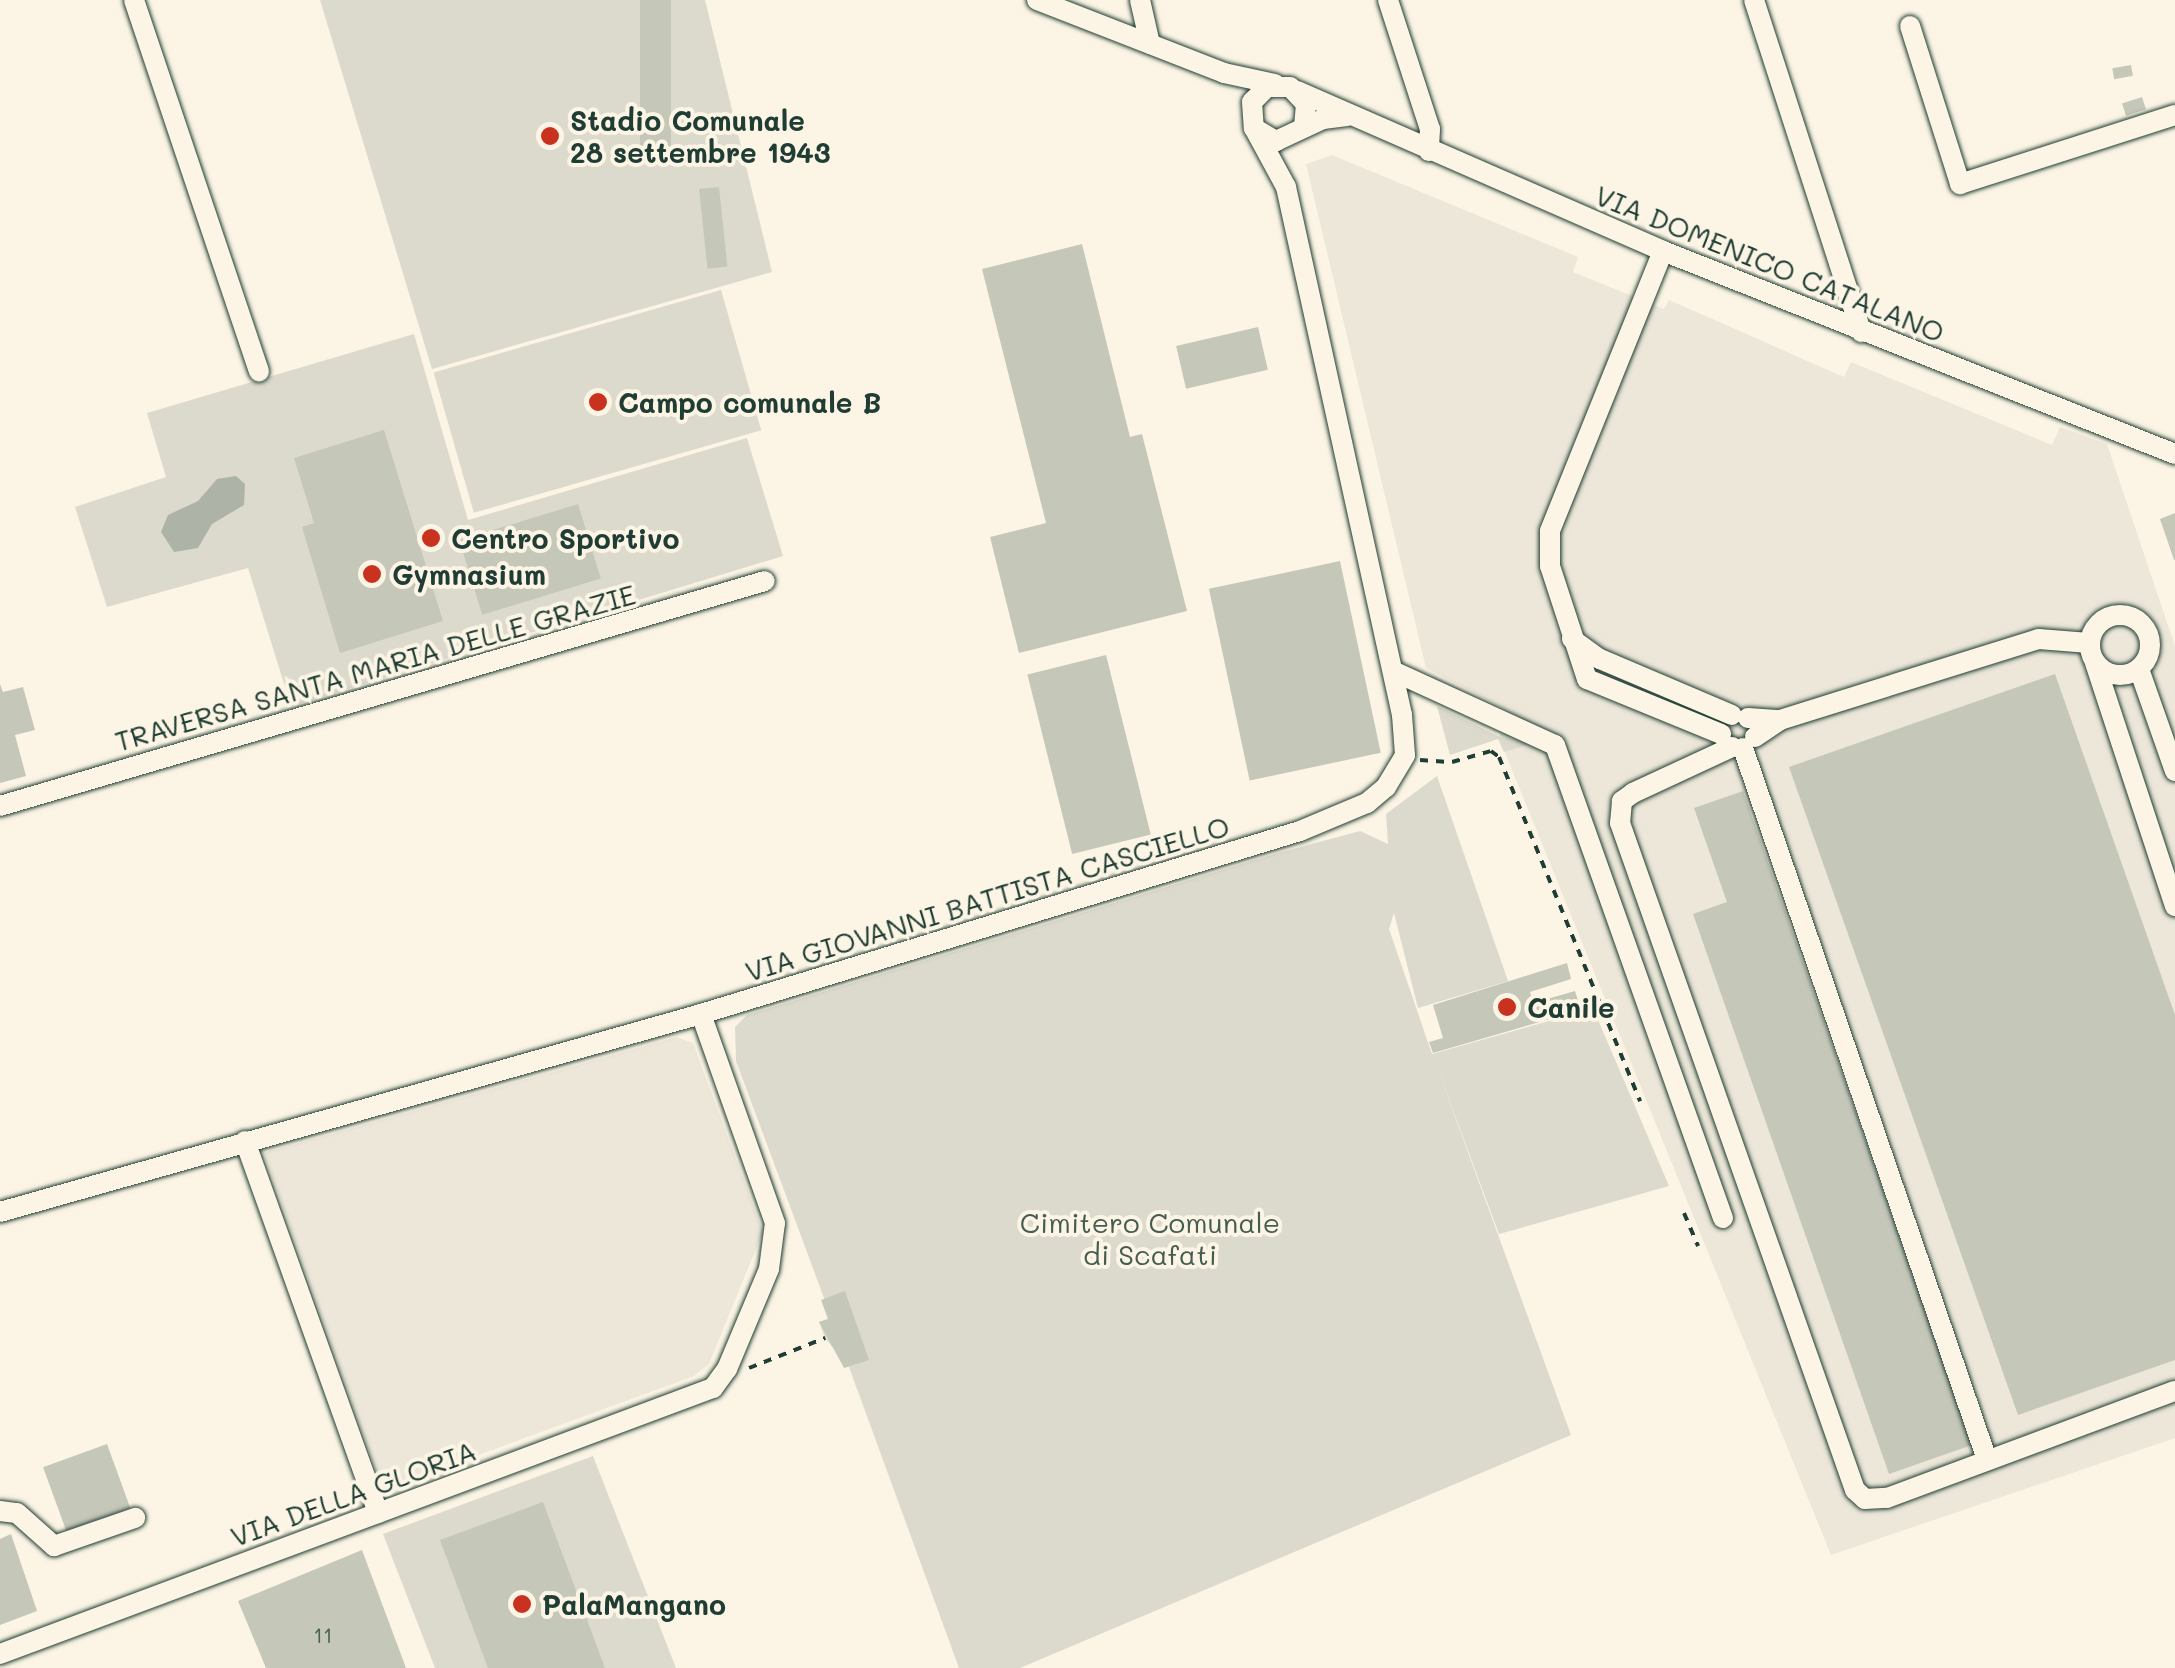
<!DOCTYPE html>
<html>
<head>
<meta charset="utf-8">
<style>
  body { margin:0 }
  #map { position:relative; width:2175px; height:1668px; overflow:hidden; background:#fcf5e5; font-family:Mali,sans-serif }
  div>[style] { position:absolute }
  .built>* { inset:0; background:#ece7d8 }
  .green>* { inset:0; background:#dcdacc; transform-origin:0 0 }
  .water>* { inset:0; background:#aeb3a7 }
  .building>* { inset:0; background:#c5c7b9; transform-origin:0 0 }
  .path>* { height:4px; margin-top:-2px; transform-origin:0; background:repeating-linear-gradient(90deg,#1f3d34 0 8px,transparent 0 16px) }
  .roads { filter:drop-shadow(0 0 2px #1f3d34) drop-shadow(0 0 2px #1f3d34) }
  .minor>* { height:20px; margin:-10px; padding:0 10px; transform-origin:10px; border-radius:10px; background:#fcf5e5 }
  .minor>.ring { margin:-10px; padding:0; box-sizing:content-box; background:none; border:20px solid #fcf5e5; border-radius:50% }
  .dots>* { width:28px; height:28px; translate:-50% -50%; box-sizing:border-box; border:5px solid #fcf5e5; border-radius:50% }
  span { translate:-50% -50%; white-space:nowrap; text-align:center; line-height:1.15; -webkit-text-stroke:8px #fcf5e5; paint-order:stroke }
  .number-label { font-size:22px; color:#486055 }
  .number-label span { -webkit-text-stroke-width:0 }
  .poi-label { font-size:28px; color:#1f3d34; font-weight:700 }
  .left { translate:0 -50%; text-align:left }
  .street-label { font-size:28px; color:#1f3d34 }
  .park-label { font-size:28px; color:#455c52 }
</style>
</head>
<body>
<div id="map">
  <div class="built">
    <i style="clip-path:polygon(1332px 155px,1578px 257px,1573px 272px,1664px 309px,1669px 300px,1844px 377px,1851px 362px,2052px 445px,2060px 427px,2107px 444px,2175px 646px,2175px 1438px,1831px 1555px,1499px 738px,1509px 711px,1426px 668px,1306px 164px)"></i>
    <i style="clip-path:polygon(677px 1037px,693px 1043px,763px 1232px,709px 1364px,694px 1376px,383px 1490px,264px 1153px)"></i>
  </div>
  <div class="green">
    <i style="clip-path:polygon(320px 0,705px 0,772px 272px,432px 369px)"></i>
    <i style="left:721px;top:290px;width:146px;height:299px;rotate:74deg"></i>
    <i style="clip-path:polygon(414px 334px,468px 520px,747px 438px,783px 556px,291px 706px,248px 568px,107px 607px,75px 507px,166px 477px,147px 413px)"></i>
    <i style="clip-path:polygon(1437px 706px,1500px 737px,1534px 743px,1504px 752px,1498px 739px,1450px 755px)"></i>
    <i style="clip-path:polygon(1437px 776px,1508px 981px,1418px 1008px,1394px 913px,1389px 929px,1432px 1054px,1581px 1012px,1596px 1015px,1669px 1186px,1499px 1234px,1434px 1059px,1571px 1435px,1020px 1668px,959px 1668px,849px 1367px,825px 1338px,819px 1322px,828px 1319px,824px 1298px,736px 1061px,735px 1027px,747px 1015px,1278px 853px,1360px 831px,1388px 844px,1386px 814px)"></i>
    <i style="clip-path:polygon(593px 1456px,676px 1668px,435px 1668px,383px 1534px)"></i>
  </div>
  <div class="water">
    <i style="clip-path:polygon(236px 476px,245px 484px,244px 505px,212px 524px,198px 548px,174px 552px,161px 532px,168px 515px,198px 501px,217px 479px)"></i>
  </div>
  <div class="building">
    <i style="left:640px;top:0;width:31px;height:160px"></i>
    <i style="left:2131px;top:65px;width:11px;height:19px;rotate:80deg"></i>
    <i style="left:2142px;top:97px;width:13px;height:21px;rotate:72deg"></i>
    <i style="left:719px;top:187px;width:80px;height:20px;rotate:84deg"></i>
    <i style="clip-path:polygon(1082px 244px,1130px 437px,1142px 434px,1187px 611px,1019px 653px,990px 537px,1046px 523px,982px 269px)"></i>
    <i style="left:1258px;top:327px;width:44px;height:84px;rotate:77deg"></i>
    <i style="clip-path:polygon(384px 430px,443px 621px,340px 653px,302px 527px,314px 523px,294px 458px)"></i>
    <i style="left:578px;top:504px;width:78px;height:124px;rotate:73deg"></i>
    <i style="clip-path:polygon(2175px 513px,2175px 560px,2174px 560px,2160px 519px)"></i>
    <i style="left:1340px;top:561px;width:196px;height:134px;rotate:78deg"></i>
    <i style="left:1106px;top:655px;width:185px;height:81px;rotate:76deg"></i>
    <i style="clip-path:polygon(2055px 674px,2175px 1015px,2175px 1360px,2018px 1415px,1789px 767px)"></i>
    <i style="clip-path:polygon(0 684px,3px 692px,23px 687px,35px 730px,15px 735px,26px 776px,0 783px)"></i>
    <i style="clip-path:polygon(1743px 791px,1972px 1445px,1889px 1474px,1693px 914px,1727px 902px,1694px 808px)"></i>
    <i style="clip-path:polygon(1567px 963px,1571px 979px,1530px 992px,1533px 1003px,1575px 991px,1581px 1010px,1433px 1053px,1429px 1042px,1443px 1038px,1433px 1005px)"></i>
    <i style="clip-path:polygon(845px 1291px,869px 1360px,844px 1368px,819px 1322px,828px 1319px,821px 1300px)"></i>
    <i style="left:107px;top:1444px;width:68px;height:68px;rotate:70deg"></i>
    <i style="clip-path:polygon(543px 1502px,605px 1668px,488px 1668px,440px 1540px)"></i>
    <i style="clip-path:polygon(11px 1534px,37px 1611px,0 1625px,0 1539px)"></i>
    <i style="clip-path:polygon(362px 1550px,406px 1668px,266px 1668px,238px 1601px)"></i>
  </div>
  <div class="path">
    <i style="left:1420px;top:760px;width:32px;rotate:4deg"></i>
    <i style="left:1452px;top:762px;width:41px;rotate:-15.8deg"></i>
    <i style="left:1491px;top:751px;width:10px;rotate:37deg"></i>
    <i style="left:1499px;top:757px;width:372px;rotate:67.7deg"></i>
    <i style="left:1684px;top:1213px;width:36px;rotate:67deg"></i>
    <i style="left:749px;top:1368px;width:82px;rotate:-21.5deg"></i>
  </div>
  <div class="roads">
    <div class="minor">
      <i style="left:134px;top:0;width:392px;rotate:71.4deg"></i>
      <i style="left:1037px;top:0;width:201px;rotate:21.3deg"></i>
      <i style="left:1224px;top:73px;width:52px;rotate:12.2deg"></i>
      <i style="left:1140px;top:0;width:45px;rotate:77.2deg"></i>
      <i style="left:1388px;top:0;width:136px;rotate:72deg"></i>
      <i style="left:1430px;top:129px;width:22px;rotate:93deg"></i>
      <i style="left:1754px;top:0;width:349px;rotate:72.1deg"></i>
      <i style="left:1910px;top:26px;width:166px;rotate:72.4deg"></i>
      <i style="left:1960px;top:184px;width:226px;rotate:-17.8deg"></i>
      <i style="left:1297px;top:91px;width:399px;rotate:23.6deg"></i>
      <i style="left:1663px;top:251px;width:551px;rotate:21.63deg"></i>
      <i style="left:1304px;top:127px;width:23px;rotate:-85deg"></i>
      <i style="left:1306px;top:104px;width:23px;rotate:-133deg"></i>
      <i style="left:1290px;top:87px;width:23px;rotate:180deg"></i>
      <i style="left:1267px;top:87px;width:21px;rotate:135deg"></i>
      <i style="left:1252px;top:102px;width:26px;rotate:86deg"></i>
      <i style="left:1254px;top:128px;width:26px;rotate:31deg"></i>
      <i style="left:1276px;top:141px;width:52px;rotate:-25.1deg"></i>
      <i style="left:1323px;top:119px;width:24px;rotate:-7deg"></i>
      <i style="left:1663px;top:251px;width:302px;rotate:112deg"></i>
      <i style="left:1550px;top:531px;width:35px;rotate:90deg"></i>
      <i style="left:1550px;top:566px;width:119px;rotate:71.9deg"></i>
      <i style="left:1587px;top:679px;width:145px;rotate:22.3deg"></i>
      <i class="ring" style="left:2090px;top:615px;width:40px;height:40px"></i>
      <i style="left:1572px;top:639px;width:34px;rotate:36deg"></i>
      <i style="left:1600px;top:659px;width:143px;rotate:23deg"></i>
      <i style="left:2095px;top:663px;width:256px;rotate:71.8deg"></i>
      <i style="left:2139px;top:669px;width:108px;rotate:70.6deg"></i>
      <i style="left:1393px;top:671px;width:178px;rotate:24.6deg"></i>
      <i style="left:1555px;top:745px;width:502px;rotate:70.45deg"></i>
      <i style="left:1748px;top:718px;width:32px;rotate:4deg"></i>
      <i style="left:1755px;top:737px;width:30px;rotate:-34deg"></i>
      <i style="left:1780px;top:720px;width:271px;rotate:-17.4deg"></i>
      <i style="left:2039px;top:639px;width:50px;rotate:4.6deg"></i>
      <i style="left:1732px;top:747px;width:109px;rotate:155.1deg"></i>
      <i style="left:1633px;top:793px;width:14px;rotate:144deg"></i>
      <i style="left:1622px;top:801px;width:22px;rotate:95deg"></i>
      <i style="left:1620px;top:823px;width:707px;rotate:70.59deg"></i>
      <i style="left:1855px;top:1490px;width:13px;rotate:42deg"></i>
      <i style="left:1865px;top:1499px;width:22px;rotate:-3deg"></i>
      <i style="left:1887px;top:1498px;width:307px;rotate:-20.4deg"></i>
      <i style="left:1743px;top:748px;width:753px;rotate:71.08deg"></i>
      <i style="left:0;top:806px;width:797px;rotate:-16.39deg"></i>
      <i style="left:245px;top:1141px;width:395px;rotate:70.3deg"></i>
      <i style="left:0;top:1212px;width:728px;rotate:-15.77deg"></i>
      <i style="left:701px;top:1014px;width:626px;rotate:-16.99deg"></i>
      <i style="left:1300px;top:831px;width:73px;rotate:-22.7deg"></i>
      <i style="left:1367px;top:803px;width:25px;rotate:-40deg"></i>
      <i style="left:1386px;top:787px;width:37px;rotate:-59deg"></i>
      <i style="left:1405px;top:755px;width:40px;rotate:-94.3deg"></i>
      <i style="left:1402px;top:715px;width:541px;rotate:-102.39deg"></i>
      <i style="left:1286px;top:187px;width:67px;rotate:-118.5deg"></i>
      <i style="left:0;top:1511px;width:17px;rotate:7deg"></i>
      <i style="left:17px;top:1513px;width:50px;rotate:41.7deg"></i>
      <i style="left:54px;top:1546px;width:86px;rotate:-19.1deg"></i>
      <i style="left:0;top:1654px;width:761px;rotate:-20.46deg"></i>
      <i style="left:713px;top:1388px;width:24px;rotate:-54deg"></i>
      <i style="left:727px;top:1369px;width:108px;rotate:-67.2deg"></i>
      <i style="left:769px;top:1269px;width:46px;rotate:-82.6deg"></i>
      <i style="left:775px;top:1223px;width:222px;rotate:-109.5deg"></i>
    </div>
  </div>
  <div class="dots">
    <i style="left:550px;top:136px;background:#c8321e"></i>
    <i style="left:598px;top:402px;background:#c8321e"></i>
    <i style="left:431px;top:538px;background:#c8321e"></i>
    <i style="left:372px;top:574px;background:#c8321e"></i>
    <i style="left:1507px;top:1007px;background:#c8321e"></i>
    <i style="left:522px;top:1604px;background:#c8321e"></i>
  </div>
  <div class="number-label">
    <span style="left:323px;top:1635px">11</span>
  </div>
  <div class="poi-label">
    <span class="left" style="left:570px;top:136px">Stadio Comunale<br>28 settembre 1943</span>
    <span class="left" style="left:618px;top:402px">Campo comunale B</span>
    <span class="left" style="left:451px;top:538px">Centro Sportivo</span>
    <span class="left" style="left:392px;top:574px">Gymnasium</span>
    <span class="left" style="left:1527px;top:1007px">Canile</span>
    <span class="left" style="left:542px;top:1604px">PalaMangano</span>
  </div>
  <div class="street-label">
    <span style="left:1770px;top:263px;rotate:22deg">VIA DOMENICO CATALANO</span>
    <span style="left:375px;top:667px;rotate:-16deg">TRAVERSA SANTA MARIA DELLE GRAZIE</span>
    <span style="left:987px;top:898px;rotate:-17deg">VIA GIOVANNI BATTISTA CASCIELLO</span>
    <span style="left:353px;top:1493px;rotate:-20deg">VIA DELLA GLORIA</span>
  </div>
  <div class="park-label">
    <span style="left:1150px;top:1238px">Cimitero Comunale<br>di Scafati</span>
  </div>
</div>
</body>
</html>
